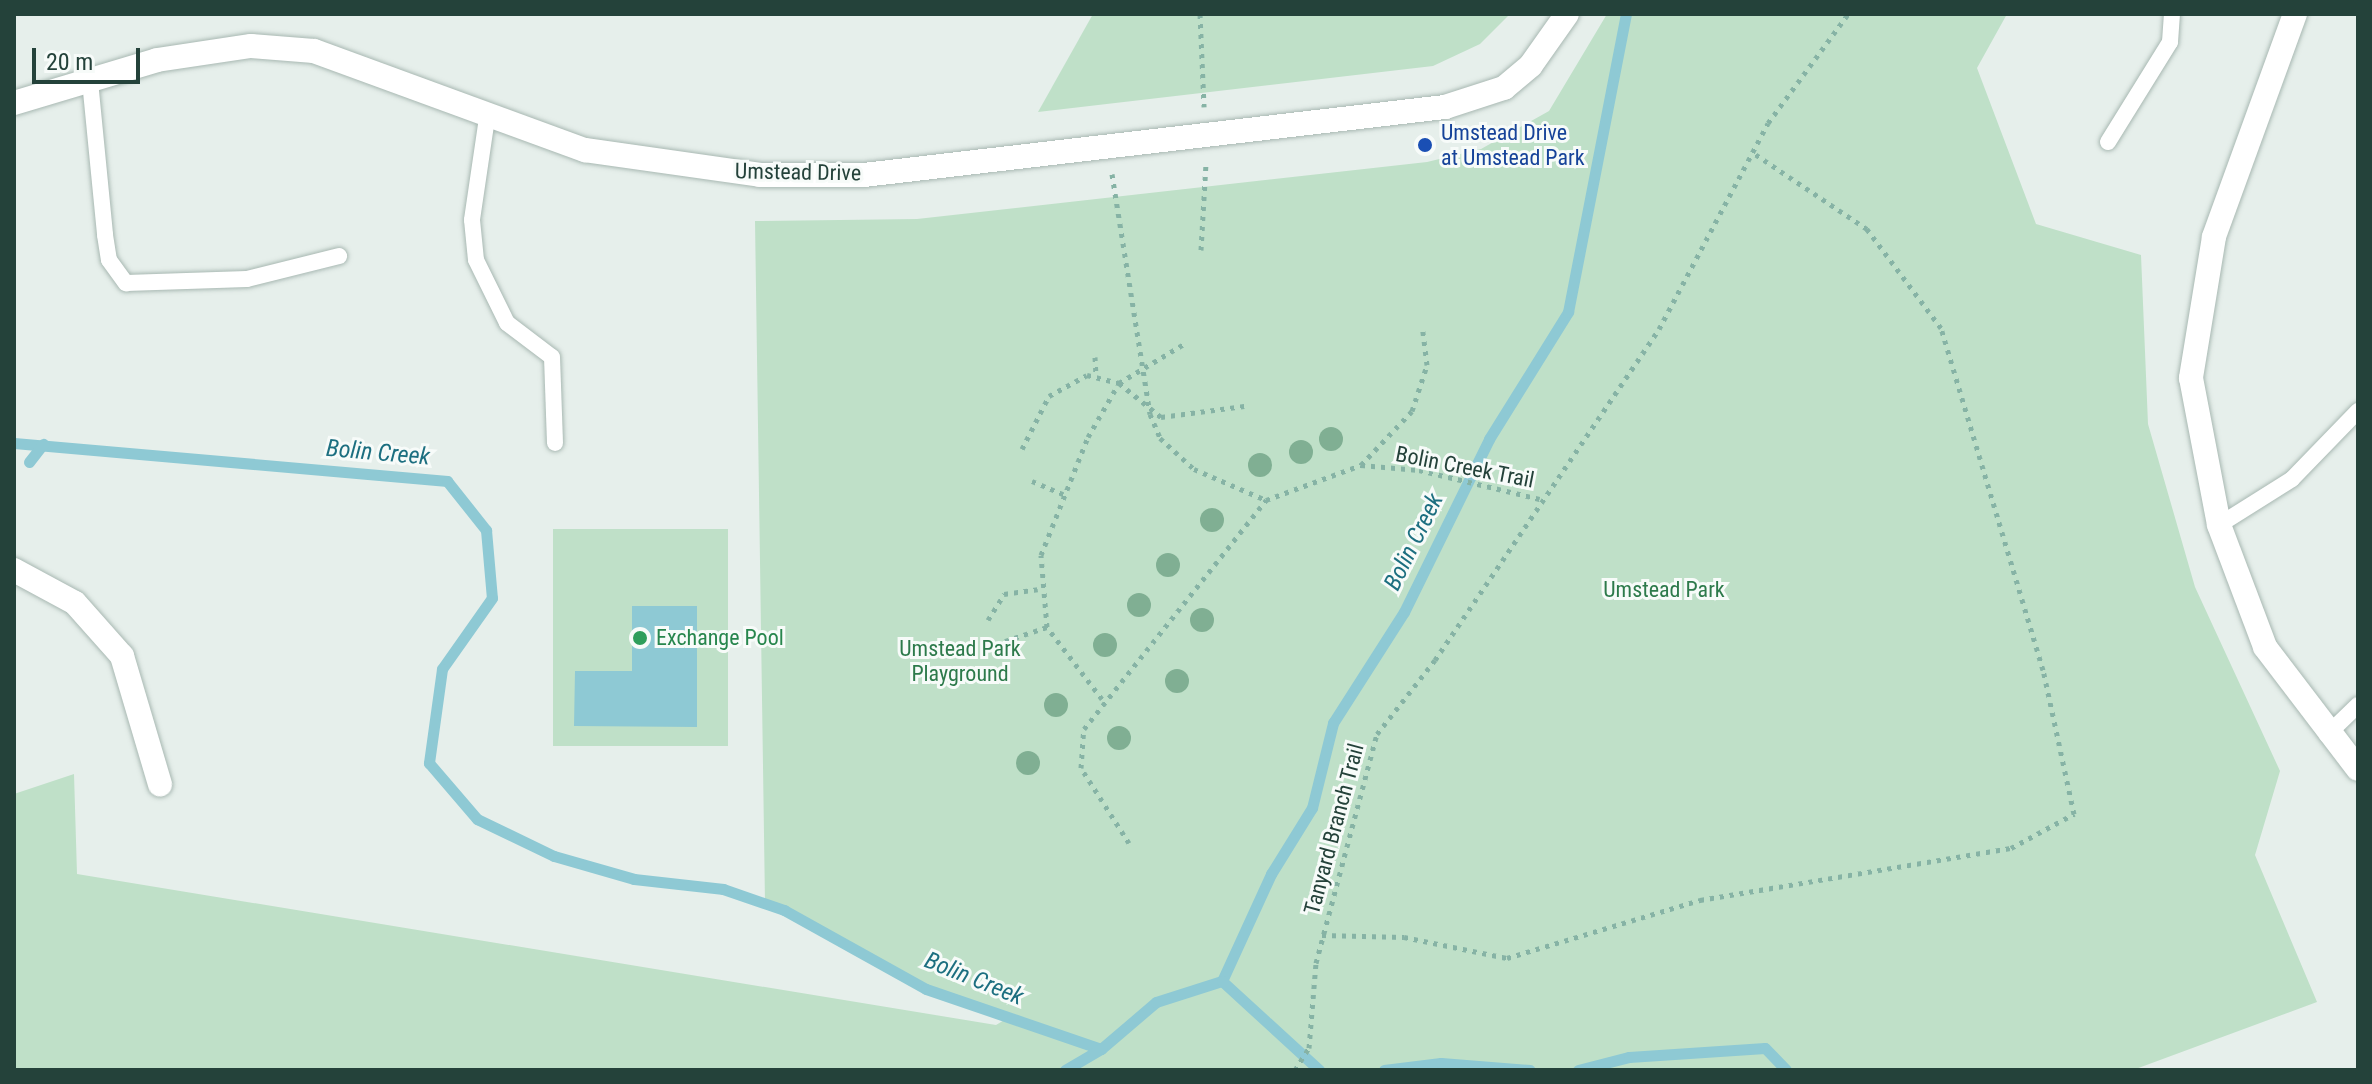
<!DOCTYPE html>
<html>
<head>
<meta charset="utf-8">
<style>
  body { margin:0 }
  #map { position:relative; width:2372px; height:1084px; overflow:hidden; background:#e6efeb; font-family:"Roboto Condensed",sans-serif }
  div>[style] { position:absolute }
  .green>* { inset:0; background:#bfe0c8; transform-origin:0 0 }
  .water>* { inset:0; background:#8ec9d4 }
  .stream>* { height:11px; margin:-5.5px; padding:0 5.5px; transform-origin:5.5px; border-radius:5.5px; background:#8ec9d4 }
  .path>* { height:5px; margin-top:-2.5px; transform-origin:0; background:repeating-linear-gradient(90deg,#86b3a5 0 4px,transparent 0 10px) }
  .roads { filter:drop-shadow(0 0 2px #a8b8b2) drop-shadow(0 0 2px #a8b8b2) }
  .lane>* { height:16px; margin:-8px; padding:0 8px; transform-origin:8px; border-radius:8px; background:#fff }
  .street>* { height:24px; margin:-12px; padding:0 12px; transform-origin:12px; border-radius:12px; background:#fff }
  .secondary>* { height:24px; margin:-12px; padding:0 12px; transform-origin:12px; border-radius:12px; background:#fff }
  .trees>* { width:24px; height:24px; margin:-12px; border-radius:50%; background:#80af93 }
  .dots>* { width:22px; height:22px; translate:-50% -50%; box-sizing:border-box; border:4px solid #f7fbf9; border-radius:50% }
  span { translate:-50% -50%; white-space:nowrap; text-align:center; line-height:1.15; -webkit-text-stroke:6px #f7fbf9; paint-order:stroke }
  .transit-label { font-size:22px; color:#164399 }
  .left { translate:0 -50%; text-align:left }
  .street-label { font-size:22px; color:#24423a }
  .park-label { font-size:22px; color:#2d7a4b }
  .leisure-label { font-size:22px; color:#27864d }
  .water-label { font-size:24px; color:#1c6f80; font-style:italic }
  .frame { position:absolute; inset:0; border:16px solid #24423a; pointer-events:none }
  .scale { position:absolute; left:32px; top:48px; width:108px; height:36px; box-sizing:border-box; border:4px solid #24423a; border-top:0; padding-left:10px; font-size:24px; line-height:28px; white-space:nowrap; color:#24423a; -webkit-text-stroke:6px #f7fbf9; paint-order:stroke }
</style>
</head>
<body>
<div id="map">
  <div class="green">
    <i style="clip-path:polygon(1093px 14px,1510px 14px,1480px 44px,1433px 66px,1038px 112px)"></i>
    <i style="clip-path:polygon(1607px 14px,2007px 14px,1977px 68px,2036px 224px,2141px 255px,2148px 424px,2195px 587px,2280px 771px,2255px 855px,2317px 1002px,2133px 1070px,14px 1070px,14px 794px,74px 774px,77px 874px,996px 1025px,1011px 1016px,949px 997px,765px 903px,755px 221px,917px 219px,1427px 162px,1481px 149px,1549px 111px)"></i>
    <i style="left:553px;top:529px;width:175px;height:217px"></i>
  </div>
  <div class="water">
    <i style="clip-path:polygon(632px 606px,697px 606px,697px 727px,574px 726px,575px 671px,632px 671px)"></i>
  </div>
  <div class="stream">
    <i style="left:14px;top:443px;width:435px;rotate:5deg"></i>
    <i style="left:447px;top:481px;width:63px;rotate:51.5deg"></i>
    <i style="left:486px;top:530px;width:68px;rotate:85deg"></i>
    <i style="left:492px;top:598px;width:87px;rotate:125.2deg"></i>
    <i style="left:442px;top:669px;width:95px;rotate:97.9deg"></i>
    <i style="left:429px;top:763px;width:74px;rotate:49.4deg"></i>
    <i style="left:477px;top:819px;width:85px;rotate:25.7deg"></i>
    <i style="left:554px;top:856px;width:83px;rotate:16deg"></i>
    <i style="left:634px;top:879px;width:90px;rotate:6.4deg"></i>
    <i style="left:723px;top:889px;width:65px;rotate:19deg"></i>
    <i style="left:784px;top:910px;width:162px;rotate:29.1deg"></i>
    <i style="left:926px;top:989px;width:185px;rotate:18.9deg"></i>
    <i style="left:1101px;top:1049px;width:72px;rotate:-40.5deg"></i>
    <i style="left:1156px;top:1002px;width:69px;rotate:-17.7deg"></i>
    <i style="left:1222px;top:981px;width:118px;rotate:-65.4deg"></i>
    <i style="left:1271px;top:874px;width:78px;rotate:-58.2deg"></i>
    <i style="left:1312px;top:808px;width:88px;rotate:-76.1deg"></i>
    <i style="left:1333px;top:723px;width:132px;rotate:-57.4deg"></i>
    <i style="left:1404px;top:612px;width:193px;rotate:-63.8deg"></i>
    <i style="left:1489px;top:439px;width:150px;rotate:-58.1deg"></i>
    <i style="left:1568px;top:312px;width:304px;rotate:-79deg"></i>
    <i style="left:29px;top:462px;width:23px;rotate:-52deg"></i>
    <i style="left:1222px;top:981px;width:132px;rotate:42.5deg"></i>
    <i style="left:1065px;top:1070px;width:42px;rotate:-30.3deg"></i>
    <i style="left:1384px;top:1070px;width:57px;rotate:-7deg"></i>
    <i style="left:1441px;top:1063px;width:89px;rotate:4.5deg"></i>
    <i style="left:1578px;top:1070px;width:53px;rotate:-14.3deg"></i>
    <i style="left:1629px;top:1057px;width:136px;rotate:-3.8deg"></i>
    <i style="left:1765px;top:1048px;width:30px;rotate:46deg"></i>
  </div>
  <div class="path">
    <i style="left:1200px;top:14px;width:93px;rotate:87.5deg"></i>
    <i style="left:1112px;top:174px;width:243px;rotate:81deg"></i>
    <i style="left:1150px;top:414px;width:26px;rotate:67deg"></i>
    <i style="left:1160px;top:438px;width:46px;rotate:42.4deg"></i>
    <i style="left:1194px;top:469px;width:78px;rotate:23.3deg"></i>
    <i style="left:1266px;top:500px;width:101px;rotate:-20.2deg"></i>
    <i style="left:1361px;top:465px;width:58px;rotate:4.9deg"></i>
    <i style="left:1419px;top:470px;width:124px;rotate:13.5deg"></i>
    <i style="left:1201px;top:250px;width:86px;rotate:-86.7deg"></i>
    <i style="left:1095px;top:357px;width:18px;rotate:87deg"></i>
    <i style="left:1022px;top:449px;width:59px;rotate:-63deg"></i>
    <i style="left:1049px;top:396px;width:43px;rotate:-28.9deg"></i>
    <i style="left:1087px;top:375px;width:33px;rotate:14deg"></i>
    <i style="left:1119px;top:383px;width:54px;rotate:39deg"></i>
    <i style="left:1161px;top:417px;width:84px;rotate:-7.5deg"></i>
    <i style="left:1361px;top:465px;width:74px;rotate:-46.6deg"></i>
    <i style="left:1412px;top:411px;width:48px;rotate:-71.9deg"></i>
    <i style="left:1427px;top:365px;width:39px;rotate:-97deg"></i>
    <i style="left:1032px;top:481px;width:34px;rotate:23deg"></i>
    <i style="left:988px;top:620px;width:31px;rotate:-58deg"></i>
    <i style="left:1004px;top:594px;width:34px;rotate:-8deg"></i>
    <i style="left:1005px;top:641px;width:44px;rotate:-18.4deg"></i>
    <i style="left:1102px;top:699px;width:91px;rotate:-127.4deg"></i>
    <i style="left:1047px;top:627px;width:72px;rotate:-94.8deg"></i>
    <i style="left:1041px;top:555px;width:127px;rotate:-68.3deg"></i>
    <i style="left:1088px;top:437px;width:62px;rotate:-60.1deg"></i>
    <i style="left:1119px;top:383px;width:76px;rotate:-31deg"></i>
    <i style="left:1129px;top:843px;width:89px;rotate:-122.6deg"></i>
    <i style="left:1081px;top:768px;width:39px;rotate:-86deg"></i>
    <i style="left:1084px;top:729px;width:293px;rotate:-51.5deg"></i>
    <i style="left:1322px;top:935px;width:82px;rotate:1.4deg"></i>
    <i style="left:1404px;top:937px;width:105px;rotate:11.5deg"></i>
    <i style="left:1507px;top:958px;width:202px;rotate:-16.7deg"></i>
    <i style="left:1700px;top:900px;width:315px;rotate:-9.5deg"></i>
    <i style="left:2011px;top:848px;width:72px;rotate:-28.4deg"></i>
    <i style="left:2074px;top:814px;width:147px;rotate:-102.1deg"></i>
    <i style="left:2043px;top:670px;width:357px;rotate:-106.6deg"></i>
    <i style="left:1941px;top:328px;width:124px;rotate:-126.8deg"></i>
    <i style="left:1867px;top:229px;width:138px;rotate:-146.2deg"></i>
    <i style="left:1295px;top:1070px;width:26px;rotate:-58deg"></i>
    <i style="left:1309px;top:1048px;width:85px;rotate:-85.3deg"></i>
    <i style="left:1316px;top:963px;width:237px;rotate:-75.1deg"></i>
    <i style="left:1377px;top:734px;width:94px;rotate:-51.9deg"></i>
    <i style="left:1435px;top:660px;width:400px;rotate:-55.9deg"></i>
    <i style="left:1659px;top:329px;width:233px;rotate:-62.1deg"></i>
    <i style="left:1768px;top:123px;width:135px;rotate:-53.7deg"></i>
  </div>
  <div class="roads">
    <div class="lane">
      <i style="left:90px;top:81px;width:155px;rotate:84.4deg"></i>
      <i style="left:105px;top:235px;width:25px;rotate:81deg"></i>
      <i style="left:109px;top:260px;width:29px;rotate:54deg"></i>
      <i style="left:126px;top:283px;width:121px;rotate:-1.9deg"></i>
      <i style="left:247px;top:279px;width:95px;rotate:-14deg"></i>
      <i style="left:487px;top:118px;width:103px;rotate:98.4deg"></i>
      <i style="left:472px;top:220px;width:40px;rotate:84.3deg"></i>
      <i style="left:476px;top:260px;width:70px;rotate:63.8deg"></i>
      <i style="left:507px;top:323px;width:56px;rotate:37.1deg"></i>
      <i style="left:552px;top:357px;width:86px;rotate:88deg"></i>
      <i style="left:2108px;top:142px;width:118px;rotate:-58.2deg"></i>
      <i style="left:2170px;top:42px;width:28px;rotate:-86deg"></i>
      <i style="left:2219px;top:525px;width:86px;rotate:-32.2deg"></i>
      <i style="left:2292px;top:479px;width:95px;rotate:-45.9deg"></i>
      <i style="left:2327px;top:735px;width:43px;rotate:-44.1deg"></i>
    </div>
    <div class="street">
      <i style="left:2295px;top:14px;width:237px;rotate:110deg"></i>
      <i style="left:2214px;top:237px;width:143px;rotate:99.3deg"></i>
      <i style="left:2191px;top:378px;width:150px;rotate:79.2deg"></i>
      <i style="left:2219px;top:525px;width:130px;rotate:69.3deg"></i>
      <i style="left:2265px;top:647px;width:153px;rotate:52.7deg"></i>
      <i style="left:14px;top:570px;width:69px;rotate:28.4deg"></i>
      <i style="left:75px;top:603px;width:71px;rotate:48.4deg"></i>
      <i style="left:122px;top:656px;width:134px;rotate:73.5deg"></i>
    </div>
    <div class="secondary">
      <i style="left:14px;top:103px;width:149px;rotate:-16.7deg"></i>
      <i style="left:157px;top:60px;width:95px;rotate:-8.5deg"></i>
      <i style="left:251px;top:46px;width:63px;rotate:4.5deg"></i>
      <i style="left:314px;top:51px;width:289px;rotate:20.1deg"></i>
      <i style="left:585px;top:150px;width:177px;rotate:8.1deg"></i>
      <i style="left:760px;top:175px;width:104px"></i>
      <i style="left:864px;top:175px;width:585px;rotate:-6.68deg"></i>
      <i style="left:1445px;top:107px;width:62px;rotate:-17.9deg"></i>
      <i style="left:1504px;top:88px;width:35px;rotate:-40deg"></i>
      <i style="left:1531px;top:65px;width:62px;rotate:-54.8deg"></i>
    </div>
  </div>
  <div class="trees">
    <i style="left:1331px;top:439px"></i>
    <i style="left:1301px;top:452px"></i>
    <i style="left:1260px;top:465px"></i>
    <i style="left:1212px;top:520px"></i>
    <i style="left:1168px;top:565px"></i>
    <i style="left:1139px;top:605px"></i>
    <i style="left:1202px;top:620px"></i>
    <i style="left:1105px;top:645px"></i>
    <i style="left:1177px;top:681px"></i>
    <i style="left:1056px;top:705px"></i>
    <i style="left:1119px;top:738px"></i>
    <i style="left:1028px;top:763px"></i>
  </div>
  <div class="dots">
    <i style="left:1425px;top:145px;background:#1a4fb4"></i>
    <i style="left:640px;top:638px;background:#2e9e5b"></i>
  </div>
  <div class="transit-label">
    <span class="left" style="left:1441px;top:145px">Umstead Drive<br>at Umstead Park</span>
  </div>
  <div class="street-label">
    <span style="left:798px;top:172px;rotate:1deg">Umstead Drive</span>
    <span style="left:1465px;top:467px;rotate:11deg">Bolin Creek Trail</span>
    <span style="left:1334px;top:829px;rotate:-75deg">Tanyard Branch Trail</span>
  </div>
  <div class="park-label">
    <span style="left:1664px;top:590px">Umstead Park</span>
    <span style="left:960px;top:661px">Umstead Park<br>Playground</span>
  </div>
  <div class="leisure-label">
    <span class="left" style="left:656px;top:638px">Exchange Pool</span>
  </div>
  <div class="water-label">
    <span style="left:378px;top:453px;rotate:5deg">Bolin Creek</span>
    <span style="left:1414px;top:542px;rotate:-64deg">Bolin Creek</span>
    <span style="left:974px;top:979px;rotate:22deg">Bolin Creek</span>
  </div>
  <div class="frame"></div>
  <div class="scale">20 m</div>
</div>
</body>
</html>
